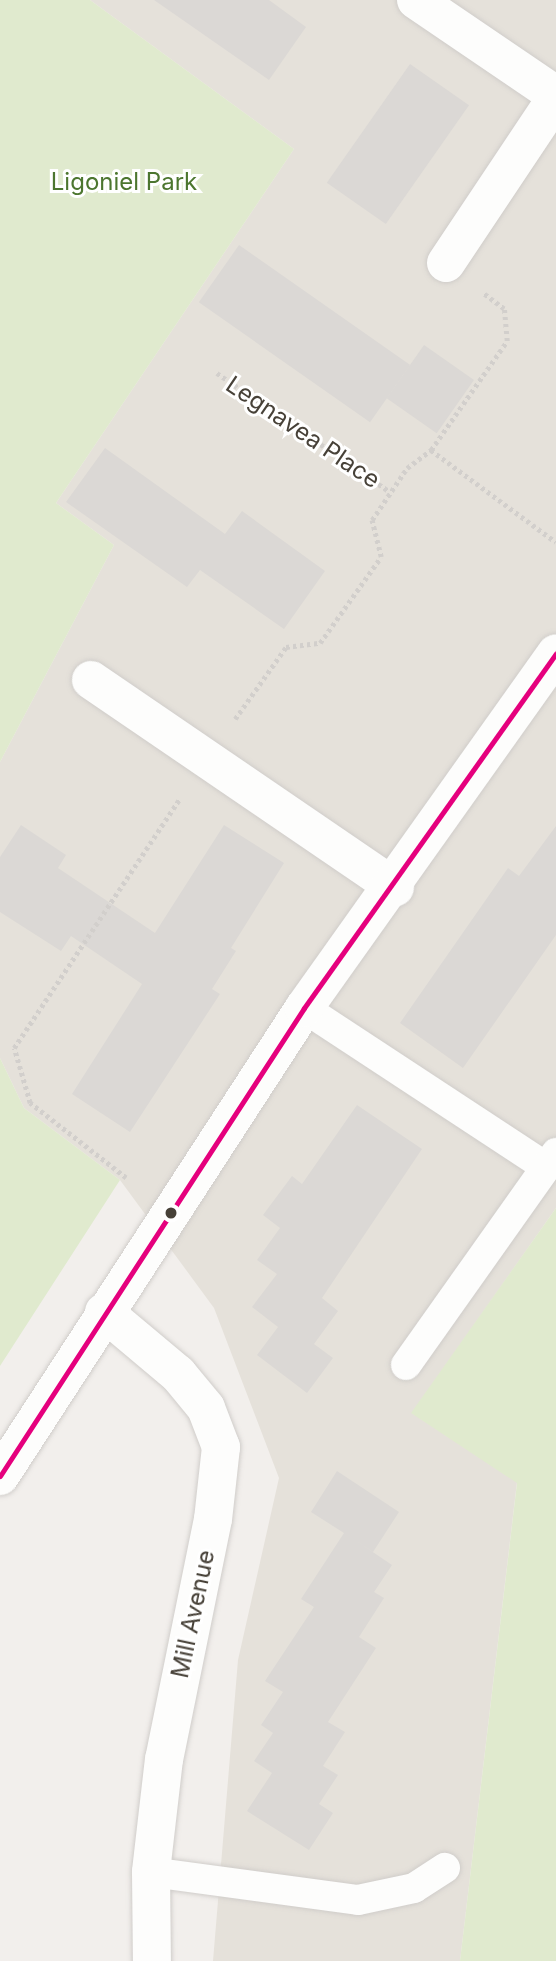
<!DOCTYPE html>
<html>
<head>
<meta charset="utf-8">
<style>
  body { margin:0 }
  #map { position:relative; width:556px; height:1961px; overflow:hidden; background:#f2efec; font-family:Inter,sans-serif }
  div>[style] { position:absolute }
  .residential>* { inset:0; background:#e5e1da }
  .green>* { inset:0; background:#e0eace }
  .building>* { inset:0; background:#dbd8d5; transform-origin:0 0 }
  .path>* { height:4.5px; margin-top:-2.25px; transform-origin:0; background:repeating-linear-gradient(90deg,#d2cfcc 0 3.5px,transparent 0 7px) }
  .roads { filter:drop-shadow(0 0 2px #d0cdca) drop-shadow(0 0 2px #d0cdca) }
  .service>* { height:30px; margin:-15px; padding:0 15px; transform-origin:15px; border-radius:15px; background:#fdfdfc }
  .minor>* { height:38px; margin:-19px; padding:0 19px; transform-origin:19px; border-radius:19px; background:#fdfdfc }
  .tertiary>* { height:38px; margin:-19px; padding:0 19px; transform-origin:19px; border-radius:19px; background:#fdfdfc }
  .bus-1>* { height:5px; margin:-2.5px; padding:0 2.5px; transform-origin:2.5px; border-radius:2.5px; background:#e5007d }
  .dots>* { width:19px; height:19px; translate:-50% -50%; box-sizing:border-box; border:4px solid #fff; border-radius:50% }
  span { translate:-50% -50%; white-space:nowrap; text-align:center; line-height:1.15; -webkit-text-stroke:6px #fff; paint-order:stroke }
  .park-label { font-size:24px; color:#4c762f }
  .street-label { font-size:24px; color:#474138 }
</style>
</head>
<body>
<div id="map">
  <div class="residential">
    <i style="clip-path:polygon(90px 0,556px 0,556px 1208px,412px 1413px,517px 1482px,460px 1961px,213px 1961px,238px 1660px,279px 1478px,214px 1308px,120px 1180px,24px 1108px,0 1058px,0 762px,114px 545px,56px 503px,294px 149px)"></i>
  </div>
  <div class="green">
    <i style="clip-path:polygon(0 0,90px 0,294px 149px,56px 503px,114px 545px,0 762px)"></i>
    <i style="clip-path:polygon(0 1058px,24px 1108px,120px 1180px,0 1366px)"></i>
    <i style="clip-path:polygon(556px 1208px,556px 1961px,460px 1961px,517px 1483px,411px 1413px)"></i>
  </div>
  <div class="building">
    <i style="clip-path:polygon(154px 0,269px 0,306px 27px,269px 80px)"></i>
    <i style="left:410px;top:64px;width:72px;height:145px;rotate:35deg"></i>
    <i style="left:239px;top:245px;width:209px;height:70px;rotate:35deg"></i>
    <i style="left:424px;top:345px;width:61px;height:65px;rotate:35deg"></i>
    <i style="clip-path:polygon(105px 448px,225px 534px,242px 511px,325px 571px,284px 629px,200px 570px,187px 587px,66px 502px)"></i>
    <i style="clip-path:polygon(21px 825px,66px 855px,58px 868px,155px 933px,224px 825px,284px 863px,231px 948px,236px 951px,212px 989px,220px 994px,130px 1132px,72px 1094px,142px 984px,71px 936px,61px 951px,0 912px,0 857px)"></i>
    <i style="clip-path:polygon(556px 826px,556px 935px,463px 1068px,400px 1023px,508px 868px,519px 876px)"></i>
    <i style="clip-path:polygon(357px 1105px,422px 1149px,322px 1298px,338px 1311px,314px 1344px,333px 1358px,307px 1393px,257px 1355px,278px 1327px,252px 1307px,277px 1274px,257px 1260px,280px 1228px,263px 1215px,292px 1176px,302px 1184px)"></i>
    <i style="clip-path:polygon(337px 1471px,399px 1512px,373px 1552px,352px 1538px,392px 1565px,374px 1592px,384px 1598px,359px 1637px,376px 1648px,328px 1722px,345px 1732px,323px 1766px,338px 1775px,319px 1804px,333px 1813px,309px 1850px,247px 1811px,272px 1773px,254px 1761px,273px 1733px,261px 1725px,283px 1692px,265px 1681px,314px 1607px,301px 1599px,344px 1533px,311px 1512px)"></i>
  </div>
  <div class="path">
    <i style="left:217px;top:373px;width:210px;rotate:34.5deg"></i>
    <i style="left:431px;top:450px;width:133px;rotate:-55.1deg"></i>
    <i style="left:507px;top:341px;width:32px;rotate:-95deg"></i>
    <i style="left:504px;top:309px;width:25px;rotate:-143deg"></i>
    <i style="left:235px;top:719px;width:88px;rotate:-54.7deg"></i>
    <i style="left:286px;top:647px;width:34px;rotate:-7deg"></i>
    <i style="left:320px;top:643px;width:105px;rotate:-54.7deg"></i>
    <i style="left:381px;top:557px;width:38px;rotate:-104deg"></i>
    <i style="left:372px;top:520px;width:63px;rotate:-56.1deg"></i>
    <i style="left:407px;top:468px;width:30px;rotate:-37deg"></i>
    <i style="left:431px;top:450px;width:155px;rotate:36.4deg"></i>
    <i style="left:126px;top:1178px;width:122px;rotate:-142deg"></i>
    <i style="left:30px;top:1103px;width:57px;rotate:-106.2deg"></i>
    <i style="left:14px;top:1048px;width:300px;rotate:-56.4deg"></i>
  </div>
  <div class="roads">
    <div class="service">
      <i style="left:304px;top:1008px;width:290px;rotate:33.3deg"></i>
      <i style="left:406px;top:1365px;width:260px;rotate:-54.7deg"></i>
      <i style="left:151px;top:1872px;width:209px;rotate:7.7deg"></i>
      <i style="left:358px;top:1900px;width:57px;rotate:-12.1deg"></i>
      <i style="left:414px;top:1888px;width:37px;rotate:-33deg"></i>
    </div>
    <div class="minor">
      <i style="left:416px;top:0;width:169px;rotate:34.2deg"></i>
      <i style="left:446px;top:263px;width:198px;rotate:-56.3deg"></i>
      <i style="left:91px;top:680px;width:368px;rotate:34.3deg"></i>
      <i style="left:104px;top:1312px;width:97px;rotate:40deg"></i>
      <i style="left:178px;top:1374px;width:44px;rotate:50.5deg"></i>
      <i style="left:206px;top:1408px;width:42px;rotate:69deg"></i>
      <i style="left:221px;top:1447px;width:72px;rotate:96.3deg"></i>
      <i style="left:213px;top:1519px;width:245px;rotate:101.5deg"></i>
      <i style="left:164px;top:1759px;width:114px;rotate:96.6deg"></i>
      <i style="left:151px;top:1872px;width:89px;rotate:89.4deg"></i>
    </div>
    <div class="tertiary">
      <i style="left:0;top:1476px;width:558px;rotate:-56.99deg"></i>
      <i style="left:304px;top:1008px;width:435px;rotate:-54.6deg"></i>
    </div>
  </div>
  <div class="bus-1">
    <i style="left:0;top:1476px;width:558px;rotate:-56.99deg"></i>
    <i style="left:304px;top:1008px;width:435px;rotate:-54.6deg"></i>
  </div>
  <div class="dots">
    <i style="left:171px;top:1213px;background:#474138"></i>
  </div>
  <div class="park-label">
    <span style="left:124px;top:182px">Ligoniel Park</span>
  </div>
  <div class="street-label">
    <span style="left:303px;top:432px;rotate:34deg">Legnavea Place</span>
    <span style="left:193px;top:1614px;rotate:-78deg">Mill Avenue</span>
  </div>
</div>
</body>
</html>
